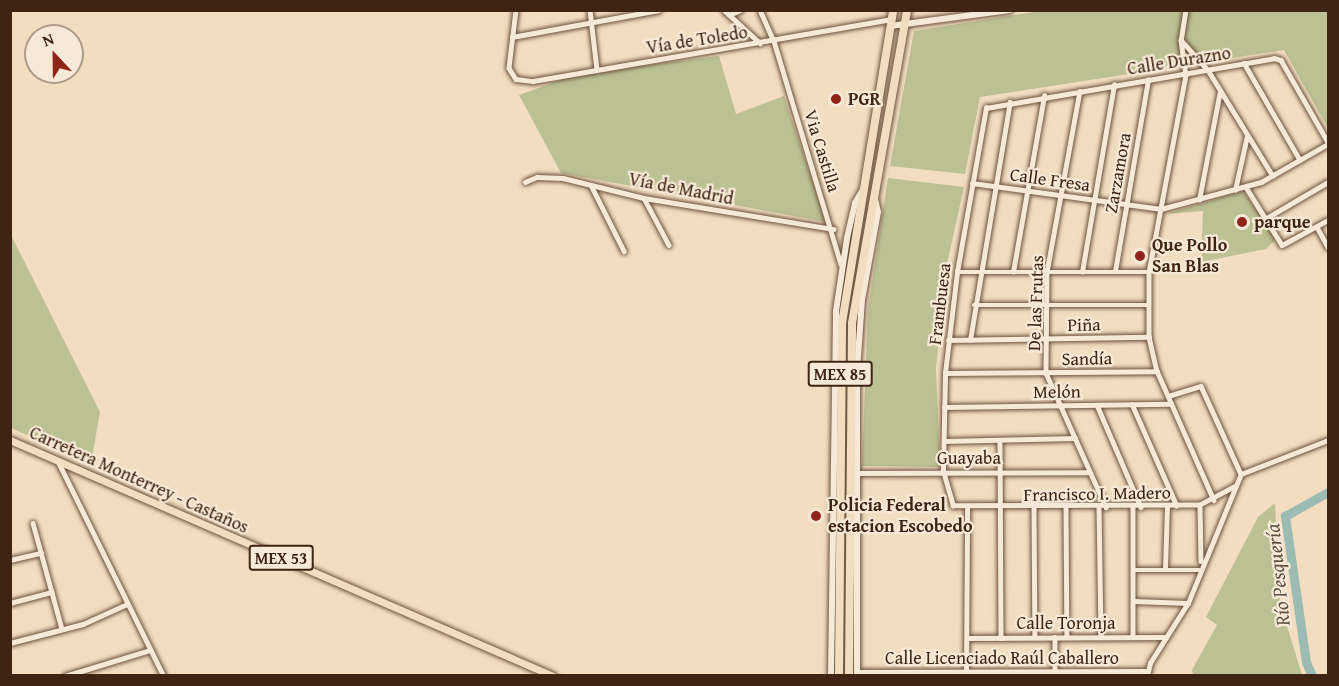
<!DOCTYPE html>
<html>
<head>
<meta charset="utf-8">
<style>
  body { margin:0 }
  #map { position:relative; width:1339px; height:686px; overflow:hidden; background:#f3ddc1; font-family:"Gentium Book Plus",serif }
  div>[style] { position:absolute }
  .green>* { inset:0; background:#bbc193 }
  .river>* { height:9px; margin:-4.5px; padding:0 4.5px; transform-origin:4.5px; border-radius:4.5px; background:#9bbbb3 }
  .roads { filter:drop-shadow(0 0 2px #6d523e) drop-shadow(0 0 2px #6d523e) }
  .street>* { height:4.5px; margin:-2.25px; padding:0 2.25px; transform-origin:2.25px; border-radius:2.25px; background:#f7e9d7 }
  .secondary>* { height:6px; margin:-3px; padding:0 3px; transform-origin:3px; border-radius:3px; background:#f7e9d7 }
  .primary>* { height:7px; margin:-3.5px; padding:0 3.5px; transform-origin:3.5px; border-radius:3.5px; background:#f3ddc1 }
  .highway>* { height:8px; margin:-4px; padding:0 4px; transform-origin:4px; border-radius:4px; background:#f3ddc1 }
  .dots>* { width:16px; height:16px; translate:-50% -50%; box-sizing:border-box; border:3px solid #f7e9d7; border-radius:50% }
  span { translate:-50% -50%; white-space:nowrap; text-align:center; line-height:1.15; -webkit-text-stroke:4.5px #f7e9d7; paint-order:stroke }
  .shield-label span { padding:2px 4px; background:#f7e9d7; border:2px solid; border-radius:4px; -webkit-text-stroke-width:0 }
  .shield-label { font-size:16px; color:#402413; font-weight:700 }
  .street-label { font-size:18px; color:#402413 }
  .poi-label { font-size:18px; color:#402413; font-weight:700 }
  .left { translate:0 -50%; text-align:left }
  .water-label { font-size:20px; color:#5b5143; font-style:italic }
  .frame { position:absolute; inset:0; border:12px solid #402413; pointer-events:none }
  .north { position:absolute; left:24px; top:24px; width:60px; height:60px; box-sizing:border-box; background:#f7e9d7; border:2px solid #ae9a89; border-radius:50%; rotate:338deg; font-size:16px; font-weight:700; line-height:24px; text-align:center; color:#402413 }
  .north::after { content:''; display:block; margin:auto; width:21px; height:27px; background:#8f2418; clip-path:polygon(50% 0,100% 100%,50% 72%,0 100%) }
</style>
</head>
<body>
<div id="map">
  <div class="green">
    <i style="clip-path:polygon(1040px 11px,1328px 11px,1328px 128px,1284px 50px,980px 97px,965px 174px,890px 166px,914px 31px)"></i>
    <i style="clip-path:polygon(719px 56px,736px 114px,784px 96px,826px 222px,561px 173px,519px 95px,577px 74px)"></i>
    <i style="clip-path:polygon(888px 178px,964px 187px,947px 264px,936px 368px,940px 467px,862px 466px,868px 309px)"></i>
    <i style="clip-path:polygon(1243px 191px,1276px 239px,1266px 249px,1201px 262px,1203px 211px,1166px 214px)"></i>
    <i style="clip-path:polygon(11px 235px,100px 412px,91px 463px,11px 428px)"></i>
    <i style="clip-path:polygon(1275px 503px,1280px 603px,1302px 675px,1193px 675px,1192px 670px,1217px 625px,1206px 617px,1258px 517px)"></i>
  </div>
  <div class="river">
    <i style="left:1312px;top:676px;width:15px;rotate:-113deg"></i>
    <i style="left:1306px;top:662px;width:148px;rotate:-98.2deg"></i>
    <i style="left:1285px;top:516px;width:49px;rotate:-29.2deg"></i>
  </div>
  <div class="roads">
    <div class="street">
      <i style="left:516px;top:10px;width:58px;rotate:96.9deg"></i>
      <i style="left:509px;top:68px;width:13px;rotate:58deg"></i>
      <i style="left:516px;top:79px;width:17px;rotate:7deg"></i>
      <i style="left:533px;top:81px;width:364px;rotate:-9.8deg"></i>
      <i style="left:590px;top:10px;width:60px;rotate:83.3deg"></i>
      <i style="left:724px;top:10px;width:49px;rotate:42.5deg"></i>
      <i style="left:760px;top:10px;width:34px;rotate:66deg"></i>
      <i style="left:774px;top:41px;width:233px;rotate:73.3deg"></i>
      <i style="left:1186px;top:10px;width:30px;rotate:99deg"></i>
      <i style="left:1181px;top:40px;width:35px;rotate:82deg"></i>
      <i style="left:1186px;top:75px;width:200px;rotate:100.6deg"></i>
      <i style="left:1149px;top:272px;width:65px;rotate:90deg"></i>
      <i style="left:1149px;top:337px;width:35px;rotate:77deg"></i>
      <i style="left:1157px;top:371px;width:141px;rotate:66.2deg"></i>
      <i style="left:729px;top:15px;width:12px;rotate:-24deg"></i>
      <i style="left:512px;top:37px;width:149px;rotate:-10.4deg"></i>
      <i style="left:1181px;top:40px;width:40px;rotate:48deg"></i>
      <i style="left:1208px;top:70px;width:124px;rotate:58.5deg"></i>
      <i style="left:1244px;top:63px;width:112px;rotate:60deg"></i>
      <i style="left:1080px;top:91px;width:184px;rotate:100.3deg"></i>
      <i style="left:1047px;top:272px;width:101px;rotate:90.6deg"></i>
      <i style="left:1046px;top:373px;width:147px;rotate:65.9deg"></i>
      <i style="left:525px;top:182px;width:13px;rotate:-23deg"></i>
      <i style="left:537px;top:177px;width:26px;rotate:2deg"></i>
      <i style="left:563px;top:178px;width:83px;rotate:13.9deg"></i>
      <i style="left:644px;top:198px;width:192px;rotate:9.3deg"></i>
      <i style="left:972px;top:183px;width:191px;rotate:7.8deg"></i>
      <i style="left:1161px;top:209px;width:104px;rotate:-15.1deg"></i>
      <i style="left:1261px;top:182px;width:77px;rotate:-29.6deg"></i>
      <i style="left:591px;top:185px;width:74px;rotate:63.4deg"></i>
      <i style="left:1246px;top:187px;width:68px;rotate:58.2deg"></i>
      <i style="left:1282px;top:245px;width:52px;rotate:-28.5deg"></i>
      <i style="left:1235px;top:190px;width:55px;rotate:-77.5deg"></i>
      <i style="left:644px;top:198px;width:53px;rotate:62deg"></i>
      <i style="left:1199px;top:200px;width:111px;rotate:-79.1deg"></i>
      <i style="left:1265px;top:219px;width:73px;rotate:-30.4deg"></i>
      <i style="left:1317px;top:227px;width:23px;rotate:61deg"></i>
      <i style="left:1115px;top:271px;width:194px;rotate:-80.2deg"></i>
      <i style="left:957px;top:272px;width:192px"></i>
      <i style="left:1013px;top:272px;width:179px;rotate:-80deg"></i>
      <i style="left:1082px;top:272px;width:190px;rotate:-80.3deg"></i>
      <i style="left:974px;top:305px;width:174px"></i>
      <i style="left:948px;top:340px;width:201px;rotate:-0.9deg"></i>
      <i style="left:970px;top:340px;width:241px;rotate:-80.5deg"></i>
      <i style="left:945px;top:373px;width:212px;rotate:-0.5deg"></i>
      <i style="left:1168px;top:396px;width:34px;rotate:-17deg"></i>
      <i style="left:1201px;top:386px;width:97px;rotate:65.6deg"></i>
      <i style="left:1132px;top:404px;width:111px;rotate:66.2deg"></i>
      <i style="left:1097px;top:405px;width:111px;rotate:66.7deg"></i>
      <i style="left:944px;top:407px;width:227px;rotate:-0.8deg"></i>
      <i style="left:944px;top:441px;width:131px;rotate:-1.3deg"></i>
      <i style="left:1000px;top:441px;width:197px;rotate:89.7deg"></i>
      <i style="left:58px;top:461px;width:240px;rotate:63.8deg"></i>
      <i style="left:854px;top:473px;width:235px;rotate:-0.2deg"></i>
      <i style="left:1241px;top:474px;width:93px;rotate:-21.3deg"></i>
      <i style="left:1236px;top:486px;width:41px;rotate:152.2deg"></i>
      <i style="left:1200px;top:505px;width:247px;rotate:179.8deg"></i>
      <i style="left:953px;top:506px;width:37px;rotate:-106deg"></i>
      <i style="left:943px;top:470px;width:97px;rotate:-88.8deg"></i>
      <i style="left:945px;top:373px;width:102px;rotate:-83.2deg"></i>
      <i style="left:957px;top:272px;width:167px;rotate:-80deg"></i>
      <i style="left:986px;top:108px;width:292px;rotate:-9.8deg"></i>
      <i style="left:1274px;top:58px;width:7px;rotate:16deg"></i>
      <i style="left:1281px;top:60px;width:95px;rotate:60.2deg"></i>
      <i style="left:1200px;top:505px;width:56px;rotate:89deg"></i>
      <i style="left:1099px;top:507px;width:129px;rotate:89.1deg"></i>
      <i style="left:1133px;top:507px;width:130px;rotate:90deg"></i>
      <i style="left:1034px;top:508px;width:129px;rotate:89.6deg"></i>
      <i style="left:1066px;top:508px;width:128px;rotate:89.6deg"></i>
      <i style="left:33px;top:523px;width:110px;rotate:74.7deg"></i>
      <i style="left:10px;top:560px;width:32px;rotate:-13deg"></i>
      <i style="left:1165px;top:569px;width:62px;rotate:-88.2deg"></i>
      <i style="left:1134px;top:570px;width:65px"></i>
      <i style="left:1134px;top:601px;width:54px;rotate:2.1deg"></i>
      <i style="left:10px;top:603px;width:43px;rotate:-14.7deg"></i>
      <i style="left:1055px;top:637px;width:33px;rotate:90deg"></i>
      <i style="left:967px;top:638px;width:199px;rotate:-0.3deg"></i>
      <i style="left:10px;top:643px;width:75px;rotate:-14.6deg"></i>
      <i style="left:83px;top:624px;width:48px;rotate:-24.4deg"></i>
      <i style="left:966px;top:671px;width:163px;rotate:-89.6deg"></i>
      <i style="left:856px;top:672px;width:291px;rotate:-0.2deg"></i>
      <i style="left:65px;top:676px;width:89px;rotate:-17deg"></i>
      <i style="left:1147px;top:676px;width:13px;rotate:-77deg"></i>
      <i style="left:1150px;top:663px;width:71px;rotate:-57.7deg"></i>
      <i style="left:1188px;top:603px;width:139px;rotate:-67.7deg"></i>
    </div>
    <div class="secondary">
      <i style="left:890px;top:26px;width:121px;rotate:-7.6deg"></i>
      <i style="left:831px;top:676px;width:365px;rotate:-89.2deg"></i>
      <i style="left:836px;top:311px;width:74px;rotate:-81.4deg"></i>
      <i style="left:847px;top:238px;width:36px;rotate:-77deg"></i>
      <i style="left:855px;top:203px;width:16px;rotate:-60deg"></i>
      <i style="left:857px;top:676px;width:305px;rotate:-90deg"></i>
      <i style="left:857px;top:371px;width:71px;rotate:-86deg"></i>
      <i style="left:862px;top:300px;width:89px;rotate:-79.7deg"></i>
      <i style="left:878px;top:212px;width:17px;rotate:-103deg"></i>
    </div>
    <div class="primary">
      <i style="left:10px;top:440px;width:592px;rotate:23.49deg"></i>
    </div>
    <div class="highway">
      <i style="left:839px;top:676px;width:353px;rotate:-89.5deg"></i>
      <i style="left:842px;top:323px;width:317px;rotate:-80.7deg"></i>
      <i style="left:849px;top:676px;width:353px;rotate:-89.5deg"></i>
      <i style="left:852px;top:323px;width:318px;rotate:-80deg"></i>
    </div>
  </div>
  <div class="dots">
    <i style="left:836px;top:99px;background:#8f2418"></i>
    <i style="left:1242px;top:222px;background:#8f2418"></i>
    <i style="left:1140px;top:256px;background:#8f2418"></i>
    <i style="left:816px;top:516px;background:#8f2418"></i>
  </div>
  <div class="shield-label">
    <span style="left:840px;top:374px">MEX 85</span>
    <span style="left:281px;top:558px">MEX 53</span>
  </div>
  <div class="street-label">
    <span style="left:697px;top:40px;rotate:-9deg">Vía de Toledo</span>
    <span style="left:1179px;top:61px;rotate:-9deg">Calle Durazno</span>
    <span style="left:822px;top:151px;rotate:73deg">Via Castilla</span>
    <span style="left:1118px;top:173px;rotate:-80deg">Zarzamora</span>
    <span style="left:1050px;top:180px;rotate:8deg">Calle Fresa</span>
    <span style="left:681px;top:189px;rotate:11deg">Vía de Madrid</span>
    <span style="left:1036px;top:303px;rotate:-88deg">De las Frutas</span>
    <span style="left:940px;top:304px;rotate:-83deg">Frambuesa</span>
    <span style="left:1084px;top:325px;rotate:-1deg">Piña</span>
    <span style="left:1087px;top:359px;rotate:-1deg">Sandía</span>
    <span style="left:1057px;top:392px;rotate:-1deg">Melón</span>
    <span style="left:969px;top:458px">Guayaba</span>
    <span style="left:139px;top:480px;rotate:24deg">Carretera Monterrey - Castaños</span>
    <span style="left:1097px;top:494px;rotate:-1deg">Francisco I. Madero</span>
    <span style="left:1066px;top:623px">Calle Toronja</span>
    <span style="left:1002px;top:658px">Calle Licenciado Raúl Caballero</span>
  </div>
  <div class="poi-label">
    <span class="left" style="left:848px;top:99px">PGR</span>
    <span class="left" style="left:1254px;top:222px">parque</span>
    <span class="left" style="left:1152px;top:256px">Que Pollo<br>San Blas</span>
    <span class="left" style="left:828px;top:516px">Policia Federal<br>estacion Escobedo</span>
  </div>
  <div class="water-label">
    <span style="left:1277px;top:575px;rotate:-96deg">Río Pesquería</span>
  </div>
  <div class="frame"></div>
  <div class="north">N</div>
</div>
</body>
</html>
